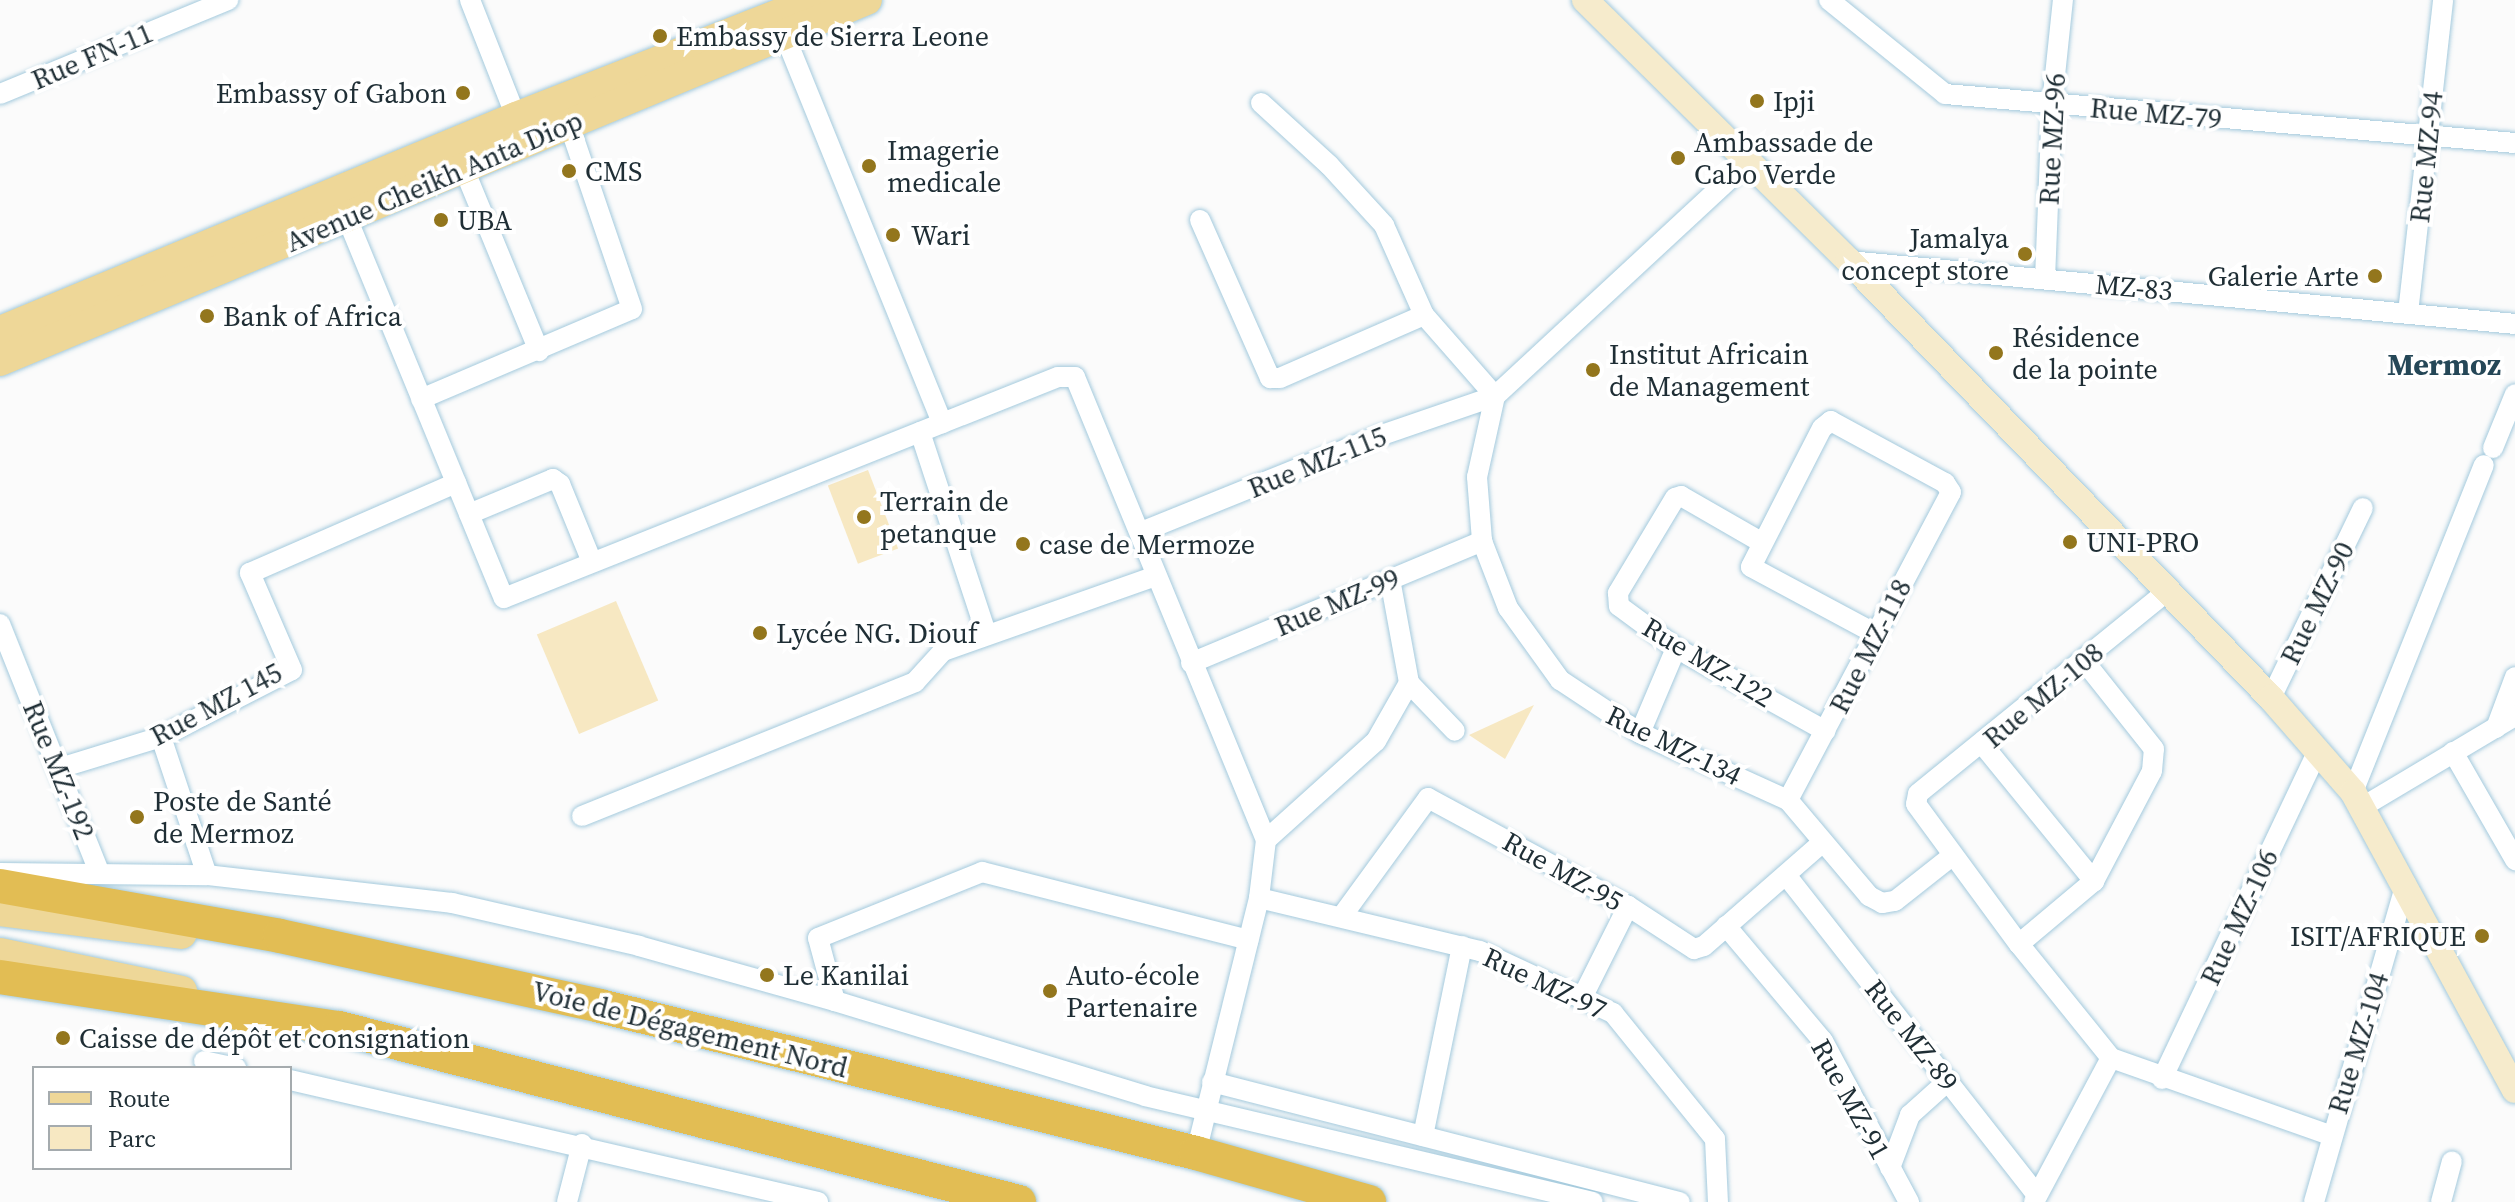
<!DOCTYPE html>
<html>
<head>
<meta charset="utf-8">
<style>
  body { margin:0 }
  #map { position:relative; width:2515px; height:1202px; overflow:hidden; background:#fbfbfb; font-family:"Source Serif 4",serif }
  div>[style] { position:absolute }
  .green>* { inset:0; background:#f7e8c2; transform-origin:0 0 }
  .roads { filter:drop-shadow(0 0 2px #a4cadd) drop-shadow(0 0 2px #a4cadd) }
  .street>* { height:20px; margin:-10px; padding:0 10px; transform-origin:10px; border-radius:10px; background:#fff }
  .secondary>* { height:26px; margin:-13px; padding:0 13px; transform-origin:13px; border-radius:13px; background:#f6ebcc }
  .primary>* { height:30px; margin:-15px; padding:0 15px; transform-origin:15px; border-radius:15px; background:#eed798 }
  .highway>* { height:34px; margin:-17px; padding:0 17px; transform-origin:17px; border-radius:17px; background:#e2bd54 }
  .dots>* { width:22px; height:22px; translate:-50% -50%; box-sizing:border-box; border:4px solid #fff; border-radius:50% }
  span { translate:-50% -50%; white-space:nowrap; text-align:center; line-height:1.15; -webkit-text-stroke:8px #fff; paint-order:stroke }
  .poi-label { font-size:28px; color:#1f2e35 }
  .left { translate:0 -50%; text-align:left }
  .right { translate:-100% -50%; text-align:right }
  .street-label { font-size:28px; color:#1f2e35 }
  .neighbourhood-label { font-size:30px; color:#254757; font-weight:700 }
  .legend { position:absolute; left:32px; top:1066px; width:260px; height:104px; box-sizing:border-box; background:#fff; border:2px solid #a5abae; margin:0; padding:10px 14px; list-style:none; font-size:24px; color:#1f2e35 }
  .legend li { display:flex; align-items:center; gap:16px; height:40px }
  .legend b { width:40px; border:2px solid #a5abae }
</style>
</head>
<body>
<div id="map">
  <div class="green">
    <i style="left:868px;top:470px;width:84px;height:43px;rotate:69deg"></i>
    <i style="left:616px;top:601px;width:108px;height:86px;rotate:67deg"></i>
    <i style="clip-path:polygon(1534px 705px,1505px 759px,1469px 735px)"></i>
  </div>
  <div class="roads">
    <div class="street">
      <i style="left:470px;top:0;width:126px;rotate:68.5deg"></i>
      <i style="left:1829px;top:0;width:149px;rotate:39deg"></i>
      <i style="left:1945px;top:94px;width:572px;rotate:4.91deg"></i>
      <i style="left:785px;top:36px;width:418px;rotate:67.9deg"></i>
      <i style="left:0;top:94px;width:247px;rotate:-22.4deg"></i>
      <i style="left:1749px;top:161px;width:346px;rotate:137.2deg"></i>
      <i style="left:1495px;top:396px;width:83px;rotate:102.5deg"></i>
      <i style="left:1477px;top:477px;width:64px;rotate:85.5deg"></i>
      <i style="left:1482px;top:541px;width:72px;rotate:68.8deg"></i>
      <i style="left:1508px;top:608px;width:89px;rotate:54.2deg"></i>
      <i style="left:1560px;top:680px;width:96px;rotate:33.5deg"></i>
      <i style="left:1640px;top:733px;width:162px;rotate:24.4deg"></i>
      <i style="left:1788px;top:800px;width:126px;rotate:49.8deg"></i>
      <i style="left:1869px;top:896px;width:15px;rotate:28deg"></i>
      <i style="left:1882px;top:903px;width:13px;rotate:-9deg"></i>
      <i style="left:1895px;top:901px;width:73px;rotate:-38.3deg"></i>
      <i style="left:464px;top:169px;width:197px;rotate:67.6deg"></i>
      <i style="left:347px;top:218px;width:411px;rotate:67.6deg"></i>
      <i style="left:504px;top:598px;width:596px;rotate:-21.75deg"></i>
      <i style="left:1058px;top:377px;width:17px"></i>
      <i style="left:1075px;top:377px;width:501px;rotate:67.58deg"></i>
      <i style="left:1266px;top:840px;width:58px;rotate:96.9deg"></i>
      <i style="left:1259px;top:898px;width:263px;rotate:103.9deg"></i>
      <i style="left:1200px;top:220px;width:173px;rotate:66.1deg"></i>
      <i style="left:1270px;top:378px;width:10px"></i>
      <i style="left:1280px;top:378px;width:157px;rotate:-23.6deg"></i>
      <i style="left:1849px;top:261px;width:669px;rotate:5.4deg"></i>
      <i style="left:2045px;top:279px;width:175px;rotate:-87.7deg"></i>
      <i style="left:2052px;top:104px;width:105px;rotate:-84deg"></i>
      <i style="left:2408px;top:313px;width:315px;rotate:-83.6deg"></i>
      <i style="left:421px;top:399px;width:229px;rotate:-23.1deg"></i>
      <i style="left:632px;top:309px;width:195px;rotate:-108.8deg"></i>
      <i style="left:920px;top:432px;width:212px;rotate:71.8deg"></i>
      <i style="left:2493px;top:448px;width:58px;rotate:-67.8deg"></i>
      <i style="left:469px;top:514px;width:91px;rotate:-22.6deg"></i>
      <i style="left:553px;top:479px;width:9px;rotate:36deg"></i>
      <i style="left:560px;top:484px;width:84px;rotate:67.7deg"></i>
      <i style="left:1141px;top:532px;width:257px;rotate:-22deg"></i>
      <i style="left:1379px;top:436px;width:123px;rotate:-19deg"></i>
      <i style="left:1495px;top:396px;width:108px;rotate:-131.2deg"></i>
      <i style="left:1424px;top:315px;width:98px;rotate:-114deg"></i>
      <i style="left:1384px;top:225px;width:81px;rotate:-132.5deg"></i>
      <i style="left:1329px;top:165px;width:92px;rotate:-137.6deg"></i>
      <i style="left:1761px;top:542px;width:92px;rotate:-150.1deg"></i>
      <i style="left:1681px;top:496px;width:6px;rotate:162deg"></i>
      <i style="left:1675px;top:498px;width:111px;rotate:121deg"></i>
      <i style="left:1618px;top:593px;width:13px;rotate:86deg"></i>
      <i style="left:1619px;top:606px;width:71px;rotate:36.4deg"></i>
      <i style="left:1676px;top:648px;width:171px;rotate:29deg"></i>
      <i style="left:1390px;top:579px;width:106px;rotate:79.6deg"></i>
      <i style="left:1409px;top:683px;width:66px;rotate:46.2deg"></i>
      <i style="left:2165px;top:593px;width:318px;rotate:140.9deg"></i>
      <i style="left:1918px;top:794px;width:10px;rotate:101deg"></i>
      <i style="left:1916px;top:804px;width:174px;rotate:53.7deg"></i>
      <i style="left:2019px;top:944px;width:146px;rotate:51.1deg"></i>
      <i style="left:2111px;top:1058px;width:232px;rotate:19.4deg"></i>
      <i style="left:0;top:624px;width:267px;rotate:68.2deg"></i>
      <i style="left:1191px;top:663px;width:316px;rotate:-22.7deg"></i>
      <i style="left:2271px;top:698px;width:211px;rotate:-64.2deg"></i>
      <i style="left:2496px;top:728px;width:54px;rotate:-69.6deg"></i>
      <i style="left:1640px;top:733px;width:92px;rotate:-67deg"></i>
      <i style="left:161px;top:737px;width:145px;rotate:71.6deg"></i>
      <i style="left:1983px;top:745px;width:176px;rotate:50.8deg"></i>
      <i style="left:2453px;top:752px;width:125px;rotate:60.1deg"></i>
      <i style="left:60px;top:768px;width:106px;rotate:-17.1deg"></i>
      <i style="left:161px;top:737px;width:147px;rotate:-27.1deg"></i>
      <i style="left:292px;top:670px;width:106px;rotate:-113.4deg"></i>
      <i style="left:250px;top:573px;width:225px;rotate:-23.6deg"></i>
      <i style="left:2353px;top:792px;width:352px;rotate:-68.2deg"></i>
      <i style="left:1788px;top:800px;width:348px;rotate:-62.1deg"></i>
      <i style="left:1951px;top:492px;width:11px;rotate:-124deg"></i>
      <i style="left:1945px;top:483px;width:130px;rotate:-151.5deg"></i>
      <i style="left:1831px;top:421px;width:11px;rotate:142deg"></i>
      <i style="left:1822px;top:428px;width:156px;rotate:117.1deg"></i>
      <i style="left:1751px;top:567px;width:142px;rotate:28.2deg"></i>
      <i style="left:2364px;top:806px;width:176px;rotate:-30.8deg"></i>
      <i style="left:582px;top:816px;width:359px;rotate:-21.9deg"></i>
      <i style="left:915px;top:682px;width:42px;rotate:-47.9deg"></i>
      <i style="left:943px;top:651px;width:226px;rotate:-19.4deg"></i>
      <i style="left:1266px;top:840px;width:148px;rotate:-42deg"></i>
      <i style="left:1376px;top:741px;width:67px;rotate:-60.4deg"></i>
      <i style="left:0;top:873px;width:207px;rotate:0.6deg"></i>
      <i style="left:207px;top:875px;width:247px;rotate:6.5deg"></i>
      <i style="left:452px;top:903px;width:192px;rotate:12.9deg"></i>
      <i style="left:639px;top:946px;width:204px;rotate:15.7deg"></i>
      <i style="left:835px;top:1001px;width:324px;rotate:17deg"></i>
      <i style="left:1145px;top:1096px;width:460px;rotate:13.3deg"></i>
      <i style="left:1786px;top:875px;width:407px;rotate:51.9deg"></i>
      <i style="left:1259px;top:898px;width:227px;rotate:13.5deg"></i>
      <i style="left:1480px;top:951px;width:147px;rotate:25deg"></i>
      <i style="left:1613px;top:1013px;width:162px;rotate:51deg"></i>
      <i style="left:1715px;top:1139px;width:63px;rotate:87.3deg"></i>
      <i style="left:1342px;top:916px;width:146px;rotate:-53.9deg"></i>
      <i style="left:1428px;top:798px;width:227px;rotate:28.4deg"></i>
      <i style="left:1628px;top:906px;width:79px;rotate:33.1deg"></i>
      <i style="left:1694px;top:949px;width:10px;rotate:-17deg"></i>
      <i style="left:1704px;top:946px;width:158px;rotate:-41.2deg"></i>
      <i style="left:1726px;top:926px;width:150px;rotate:49.9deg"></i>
      <i style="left:1823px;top:1041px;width:183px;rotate:61.9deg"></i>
      <i style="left:2019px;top:944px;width:98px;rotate:-40deg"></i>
      <i style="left:2094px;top:881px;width:124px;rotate:-62.2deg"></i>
      <i style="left:2152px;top:771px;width:22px;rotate:-85deg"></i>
      <i style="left:2154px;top:749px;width:112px;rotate:-128.5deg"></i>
      <i style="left:1583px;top:996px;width:101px;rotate:-63.4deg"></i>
      <i style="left:835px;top:1001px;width:65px;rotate:-105.1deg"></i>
      <i style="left:818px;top:938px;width:177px;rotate:-21.9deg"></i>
      <i style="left:982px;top:872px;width:275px;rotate:14.3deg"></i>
      <i style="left:204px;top:1061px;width:33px;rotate:12deg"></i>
      <i style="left:2162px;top:1079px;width:360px;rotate:-64.6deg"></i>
      <i style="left:290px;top:1080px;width:542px;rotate:13.01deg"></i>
      <i style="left:1212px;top:1082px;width:483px;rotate:14.4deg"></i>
      <i style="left:1423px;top:1136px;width:194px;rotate:-78.4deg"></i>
      <i style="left:1890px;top:1168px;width:57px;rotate:-69.3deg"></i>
      <i style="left:1910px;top:1115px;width:52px;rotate:-41.9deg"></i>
      <i style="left:567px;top:1202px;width:60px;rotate:-75.5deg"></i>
      <i style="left:2034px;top:1202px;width:163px;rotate:-61.9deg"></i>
      <i style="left:2314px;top:1202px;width:331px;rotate:-73.9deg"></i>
      <i style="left:2441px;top:1202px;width:42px;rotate:-75deg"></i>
    </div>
    <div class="secondary">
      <i style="left:1585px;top:0;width:371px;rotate:44.7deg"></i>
      <i style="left:1849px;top:261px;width:607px;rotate:46deg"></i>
      <i style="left:2271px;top:698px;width:125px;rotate:48.9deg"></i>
      <i style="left:2353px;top:792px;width:339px;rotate:61.5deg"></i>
    </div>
    <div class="primary">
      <i style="left:0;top:331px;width:559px;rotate:-22.53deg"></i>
      <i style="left:516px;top:117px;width:321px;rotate:-21.4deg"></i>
      <i style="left:0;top:361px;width:939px;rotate:-22.61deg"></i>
      <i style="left:0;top:911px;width:183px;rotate:7.2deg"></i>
      <i style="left:0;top:953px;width:186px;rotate:11.8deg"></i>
    </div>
    <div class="highway">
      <i style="left:0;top:886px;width:284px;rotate:10.1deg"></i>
      <i style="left:280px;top:936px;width:328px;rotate:12.3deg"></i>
      <i style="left:600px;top:1006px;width:614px;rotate:13.86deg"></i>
      <i style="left:1196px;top:1153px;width:180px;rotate:15.8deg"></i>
      <i style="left:0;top:977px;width:343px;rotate:8.6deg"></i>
      <i style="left:339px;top:1028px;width:702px;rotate:14.35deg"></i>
    </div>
  </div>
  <div class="dots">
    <i style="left:660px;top:36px;background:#93761d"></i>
    <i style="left:463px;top:93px;background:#93761d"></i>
    <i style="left:1757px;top:101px;background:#93761d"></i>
    <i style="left:1678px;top:158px;background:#93761d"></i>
    <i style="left:869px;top:166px;background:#93761d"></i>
    <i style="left:569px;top:171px;background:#93761d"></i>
    <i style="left:441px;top:220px;background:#93761d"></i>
    <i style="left:893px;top:235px;background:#93761d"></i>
    <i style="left:2025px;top:254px;background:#93761d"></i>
    <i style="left:2375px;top:276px;background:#93761d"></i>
    <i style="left:207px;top:316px;background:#93761d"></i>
    <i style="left:1996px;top:353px;background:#93761d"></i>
    <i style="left:1593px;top:370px;background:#93761d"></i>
    <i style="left:864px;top:517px;background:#93761d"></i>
    <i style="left:2070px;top:542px;background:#93761d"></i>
    <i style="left:1023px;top:544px;background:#93761d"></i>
    <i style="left:760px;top:633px;background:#93761d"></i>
    <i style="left:137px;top:817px;background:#93761d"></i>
    <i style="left:2482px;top:936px;background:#93761d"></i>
    <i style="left:767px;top:975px;background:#93761d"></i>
    <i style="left:1050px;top:991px;background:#93761d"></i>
    <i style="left:63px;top:1038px;background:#93761d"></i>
  </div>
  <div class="poi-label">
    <span class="left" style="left:676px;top:36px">Embassy de Sierra Leone</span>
    <span class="right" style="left:447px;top:93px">Embassy of Gabon</span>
    <span class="left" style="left:1773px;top:101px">Ipji</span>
    <span class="left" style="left:1694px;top:158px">Ambassade de<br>Cabo Verde</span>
    <span class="left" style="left:887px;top:166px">Imagerie<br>medicale</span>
    <span class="left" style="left:585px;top:171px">CMS</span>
    <span class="left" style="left:457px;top:220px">UBA</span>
    <span class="left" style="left:911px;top:235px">Wari</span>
    <span class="right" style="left:2009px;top:254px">Jamalya<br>concept store</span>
    <span class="right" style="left:2359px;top:276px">Galerie Arte</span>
    <span class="left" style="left:223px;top:316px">Bank of Africa</span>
    <span class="left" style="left:2012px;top:353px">Résidence<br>de la pointe</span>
    <span class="left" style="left:1609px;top:370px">Institut Africain<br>de Management</span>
    <span class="left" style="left:880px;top:517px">Terrain de<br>petanque</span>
    <span class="left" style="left:2086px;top:542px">UNI-PRO</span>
    <span class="left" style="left:1039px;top:544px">case de Mermoze</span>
    <span class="left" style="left:776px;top:633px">Lycée NG. Diouf</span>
    <span class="left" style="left:153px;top:817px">Poste de Santé<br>de Mermoz</span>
    <span class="right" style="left:2466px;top:936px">ISIT/AFRIQUE</span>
    <span class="left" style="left:783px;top:975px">Le Kanilai</span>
    <span class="left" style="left:1066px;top:991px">Auto-école<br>Partenaire</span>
    <span class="left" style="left:79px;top:1038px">Caisse de dépôt et consignation</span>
  </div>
  <div class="street-label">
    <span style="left:92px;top:56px;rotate:-23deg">Rue FN-11</span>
    <span style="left:2156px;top:113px;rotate:5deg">Rue MZ-79</span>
    <span style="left:2052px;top:139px;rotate:-87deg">Rue MZ-96</span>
    <span style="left:2426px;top:157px;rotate:-84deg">Rue MZ-94</span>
    <span style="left:434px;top:181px;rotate:-23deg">Avenue Cheikh Anta Diop</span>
    <span style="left:2134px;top:287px;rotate:5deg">MZ-83</span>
    <span style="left:1317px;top:462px;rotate:-22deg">Rue MZ-115</span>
    <span style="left:1337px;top:602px;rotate:-23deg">Rue MZ-99</span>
    <span style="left:2317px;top:603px;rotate:-64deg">Rue MZ-90</span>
    <span style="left:1870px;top:646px;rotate:-63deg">Rue MZ-118</span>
    <span style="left:1708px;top:662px;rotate:31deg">Rue MZ-122</span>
    <span style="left:2043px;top:695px;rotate:-40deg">Rue MZ-108</span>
    <span style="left:216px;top:704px;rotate:-28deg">Rue MZ 145</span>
    <span style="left:1674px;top:745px;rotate:26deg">Rue MZ-134</span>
    <span style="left:59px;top:770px;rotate:68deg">Rue MZ-192</span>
    <span style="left:1563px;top:871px;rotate:29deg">Rue MZ-95</span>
    <span style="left:2239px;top:917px;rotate:-65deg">Rue MZ-106</span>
    <span style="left:1545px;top:983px;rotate:25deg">Rue MZ-97</span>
    <span style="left:690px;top:1029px;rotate:14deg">Voie de Dégagement Nord</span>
    <span style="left:1912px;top:1035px;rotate:52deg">Rue MZ-89</span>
    <span style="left:2358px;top:1043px;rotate:-73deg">Rue MZ-104</span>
    <span style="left:1851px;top:1099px;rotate:61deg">Rue MZ-91</span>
  </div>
  <div class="neighbourhood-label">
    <span style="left:2444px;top:365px">Mermoz</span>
  </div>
  <ul class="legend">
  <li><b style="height:10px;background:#eed798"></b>Route</li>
  <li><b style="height:22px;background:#f7e8c2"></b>Parc</li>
  </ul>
</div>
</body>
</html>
